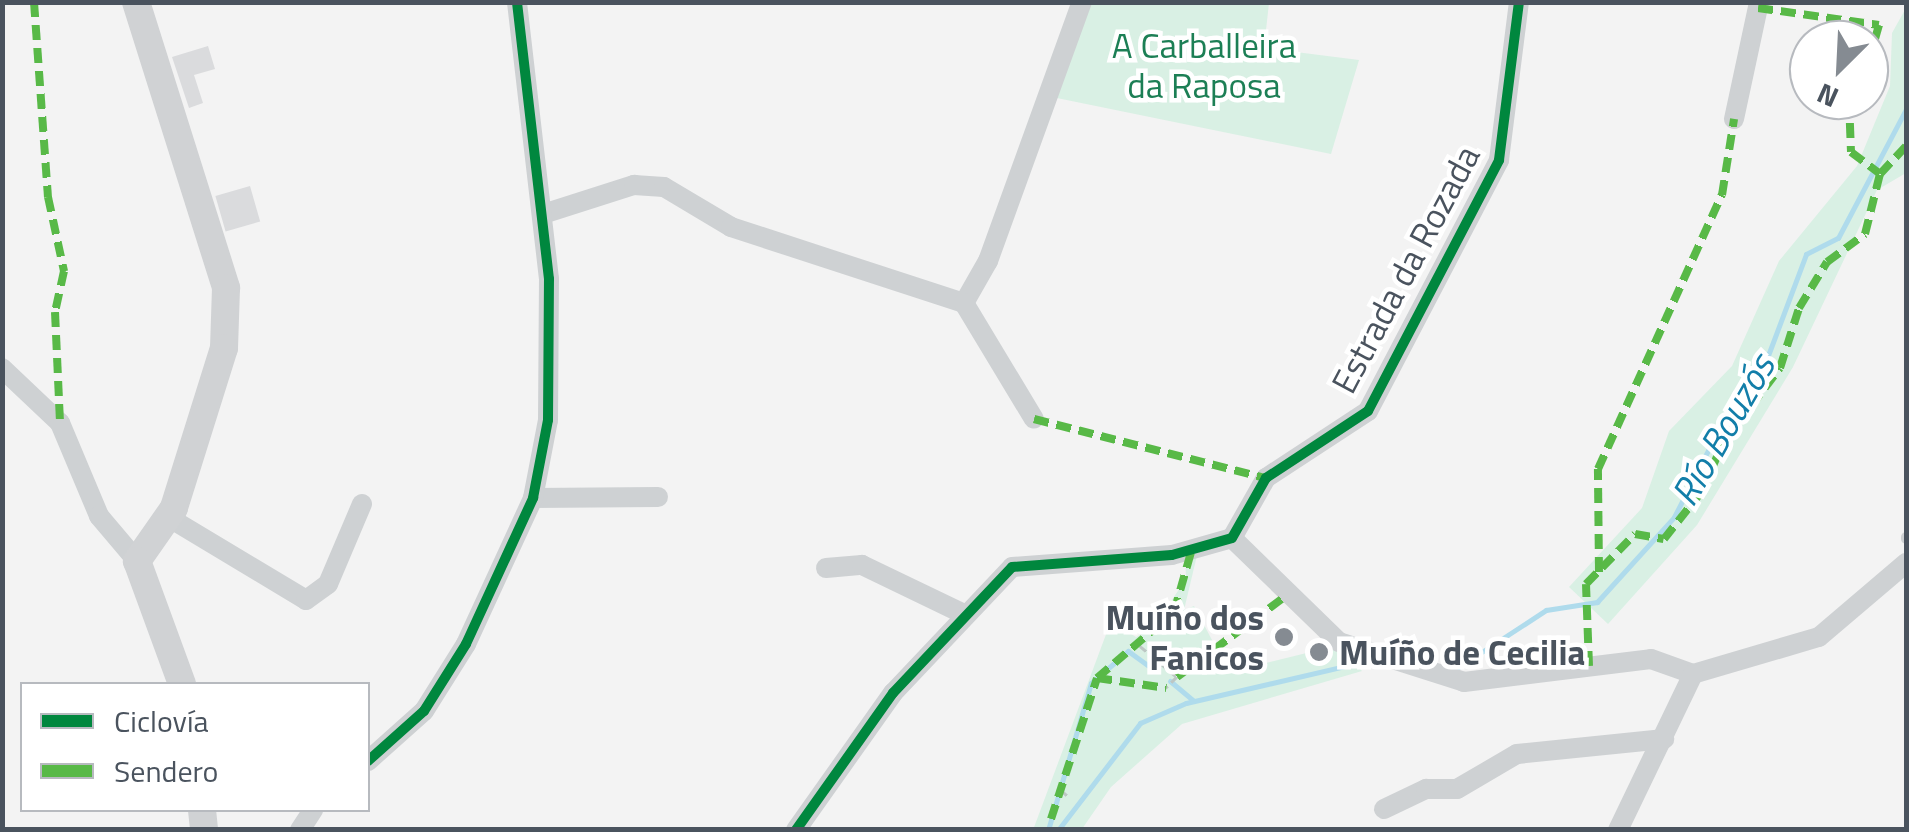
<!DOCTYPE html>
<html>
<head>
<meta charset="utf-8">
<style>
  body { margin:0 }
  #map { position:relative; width:1909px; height:832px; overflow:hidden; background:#f3f3f3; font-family:"Titillium Web",sans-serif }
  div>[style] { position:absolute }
  .green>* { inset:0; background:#d9f0e4 }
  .stream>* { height:5px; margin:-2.5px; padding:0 2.5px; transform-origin:2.5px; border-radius:2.5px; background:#afdbec }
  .building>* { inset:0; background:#dadbdd; transform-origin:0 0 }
  .path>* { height:2.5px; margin-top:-1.25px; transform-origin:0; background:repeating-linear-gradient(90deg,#bdc7c4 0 8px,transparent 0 13px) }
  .lane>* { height:10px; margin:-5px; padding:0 5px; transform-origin:5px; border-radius:5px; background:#ced1d3 }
  .street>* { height:20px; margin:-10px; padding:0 10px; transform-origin:10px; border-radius:10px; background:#ced1d3 }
  .secondary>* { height:28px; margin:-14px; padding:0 14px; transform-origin:14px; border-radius:14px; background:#d0d2d4 }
  .quiet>* { height:8px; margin-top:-4px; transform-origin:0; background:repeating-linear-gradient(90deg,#58b947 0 15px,transparent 0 23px) }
  .cycleway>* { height:10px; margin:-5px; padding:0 5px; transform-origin:5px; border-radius:5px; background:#00873e }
  .dots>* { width:28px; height:28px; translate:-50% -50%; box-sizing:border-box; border:5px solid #fff; border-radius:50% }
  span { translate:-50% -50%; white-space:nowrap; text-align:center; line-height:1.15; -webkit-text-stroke:9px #fff; paint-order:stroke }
  .park-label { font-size:35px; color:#1c7f55 }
  .street-label { font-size:35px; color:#4a535e }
  .poi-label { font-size:35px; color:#4a535e; font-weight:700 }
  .right { translate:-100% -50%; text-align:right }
  .left { translate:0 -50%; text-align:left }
  .water-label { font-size:38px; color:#127ea9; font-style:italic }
  .frame { position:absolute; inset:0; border:5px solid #4a535e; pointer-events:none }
  .legend { position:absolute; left:20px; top:682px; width:350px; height:130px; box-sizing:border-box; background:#fff; border:2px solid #b7babf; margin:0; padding:12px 18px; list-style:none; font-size:30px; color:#4a535e }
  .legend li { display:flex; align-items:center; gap:20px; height:50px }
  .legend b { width:50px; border:2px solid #b7babf }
  .north { position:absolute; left:1789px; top:20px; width:100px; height:100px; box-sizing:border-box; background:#fff; border:2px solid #b7babf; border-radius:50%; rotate:204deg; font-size:28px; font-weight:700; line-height:40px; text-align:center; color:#4a535e }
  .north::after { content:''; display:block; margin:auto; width:35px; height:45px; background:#858b92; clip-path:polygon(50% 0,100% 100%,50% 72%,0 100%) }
</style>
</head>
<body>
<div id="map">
  <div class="green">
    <i style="clip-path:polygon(1082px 3px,1269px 3px,1264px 48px,1359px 60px,1331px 154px,1047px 96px)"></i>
    <i style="clip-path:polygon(1906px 8px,1906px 173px,1877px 190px,1793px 367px,1697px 525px,1608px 624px,1569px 587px,1642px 508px,1669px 431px,1732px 366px,1779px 261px,1857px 166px,1890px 86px,1892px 33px)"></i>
    <i style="clip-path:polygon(1199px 547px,1184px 610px,1194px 606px,1229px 672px,1339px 645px,1362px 671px,1182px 724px,1111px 787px,1082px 829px,1033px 830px,1111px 621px,1136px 637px,1153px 628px,1186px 579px,1185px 551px)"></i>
  </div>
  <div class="stream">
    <i style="left:1454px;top:670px;width:110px;rotate:-33.1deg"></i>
    <i style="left:1546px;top:610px;width:52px;rotate:-8.9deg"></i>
    <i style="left:1597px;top:602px;width:115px;rotate:-47.8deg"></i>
    <i style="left:1674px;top:517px;width:108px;rotate:-63deg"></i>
    <i style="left:1723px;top:421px;width:60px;rotate:-51deg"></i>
    <i style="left:1761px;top:374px;width:128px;rotate:-69.4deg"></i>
    <i style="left:1806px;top:254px;width:36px;rotate:-27deg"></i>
    <i style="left:1838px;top:238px;width:146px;rotate:-62.2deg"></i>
    <i style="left:1170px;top:681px;width:31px;rotate:40deg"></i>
    <i style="left:1048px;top:830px;width:153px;rotate:-73.7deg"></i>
    <i style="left:1091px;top:683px;width:49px;rotate:-40.9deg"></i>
    <i style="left:1128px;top:651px;width:29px;rotate:36deg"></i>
    <i style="left:1058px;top:830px;width:135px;rotate:-52.5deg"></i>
    <i style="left:1140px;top:723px;width:50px;rotate:-23.5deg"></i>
    <i style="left:1186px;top:703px;width:185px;rotate:-13.1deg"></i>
  </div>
  <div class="building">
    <i style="clip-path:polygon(208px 46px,215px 69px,194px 75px,203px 103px,189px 108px,172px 57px)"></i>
    <i style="left:250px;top:186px;width:37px;height:36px;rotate:74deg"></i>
  </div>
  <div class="path">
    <i style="left:1140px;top:646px;width:48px;rotate:40deg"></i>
    <i style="left:1177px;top:677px;width:16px;rotate:135deg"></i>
    <i style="left:1061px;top:790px;width:12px;rotate:42deg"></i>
  </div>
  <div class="lane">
    <i style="left:1906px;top:537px;width:2px;rotate:90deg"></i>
  </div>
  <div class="street">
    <i style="left:1734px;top:119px;width:120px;rotate:-77.9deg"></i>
    <i style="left:543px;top:214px;width:96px;rotate:-17.7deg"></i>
    <i style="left:634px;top:185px;width:30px;rotate:4deg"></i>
    <i style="left:664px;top:187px;width:78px;rotate:30.8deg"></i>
    <i style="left:731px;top:227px;width:245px;rotate:18.1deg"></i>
    <i style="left:964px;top:303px;width:48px;rotate:-60.3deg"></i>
    <i style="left:988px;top:261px;width:276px;rotate:-70.1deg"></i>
    <i style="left:964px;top:303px;width:135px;rotate:58.9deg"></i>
    <i style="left:2px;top:368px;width:80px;rotate:43.5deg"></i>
    <i style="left:60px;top:423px;width:101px;rotate:67.2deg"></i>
    <i style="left:99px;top:516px;width:59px;rotate:49.8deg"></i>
    <i style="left:533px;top:498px;width:125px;rotate:-0.5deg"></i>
    <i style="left:168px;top:517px;width:161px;rotate:31deg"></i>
    <i style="left:306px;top:600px;width:27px;rotate:-36deg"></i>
    <i style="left:328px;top:584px;width:87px;rotate:-67deg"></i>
    <i style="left:1232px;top:538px;width:149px;rotate:44.2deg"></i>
    <i style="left:1339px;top:642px;width:131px;rotate:17.7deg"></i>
    <i style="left:1464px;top:682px;width:188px;rotate:-7deg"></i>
    <i style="left:1651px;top:659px;width:45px;rotate:19.7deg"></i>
    <i style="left:826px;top:568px;width:36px;rotate:-5deg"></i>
    <i style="left:862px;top:565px;width:115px;rotate:25.7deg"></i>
    <i style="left:1693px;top:674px;width:131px;rotate:-16.4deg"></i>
    <i style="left:1819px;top:637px;width:114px;rotate:-40.4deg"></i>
    <i style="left:368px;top:761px;width:75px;rotate:-41.8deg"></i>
    <i style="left:424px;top:711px;width:79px;rotate:-57.9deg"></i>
    <i style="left:466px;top:644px;width:161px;rotate:-65.3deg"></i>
    <i style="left:533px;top:498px;width:79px;rotate:-79.1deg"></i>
    <i style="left:548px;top:420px;width:141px;rotate:-89.6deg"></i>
    <i style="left:549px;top:279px;width:279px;rotate:-96.6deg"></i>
    <i style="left:1384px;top:809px;width:47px;rotate:-25.5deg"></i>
    <i style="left:1426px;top:789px;width:31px"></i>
    <i style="left:1457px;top:789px;width:69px;rotate:-30.3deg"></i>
    <i style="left:1517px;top:754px;width:148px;rotate:-5.8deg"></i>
    <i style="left:300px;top:830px;width:24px;rotate:-57deg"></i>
    <i style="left:796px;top:830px;width:168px;rotate:-54.7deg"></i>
    <i style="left:893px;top:693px;width:173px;rotate:-46.6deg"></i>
    <i style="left:1012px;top:567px;width:160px;rotate:-4.3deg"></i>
    <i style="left:1172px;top:555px;width:62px;rotate:-15.8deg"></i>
    <i style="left:1232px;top:538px;width:69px;rotate:-60.5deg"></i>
    <i style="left:1266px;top:478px;width:122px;rotate:-33.3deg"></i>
    <i style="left:1368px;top:411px;width:283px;rotate:-62.4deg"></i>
    <i style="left:1499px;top:160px;width:159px;rotate:-82.8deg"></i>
    <i style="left:1618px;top:830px;width:173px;rotate:-64.3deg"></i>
  </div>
  <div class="secondary">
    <i style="left:136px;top:2px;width:300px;rotate:72.5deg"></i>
    <i style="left:226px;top:288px;width:60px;rotate:91.9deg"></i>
    <i style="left:224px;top:348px;width:168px;rotate:107.4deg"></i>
    <i style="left:174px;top:508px;width:65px;rotate:124.9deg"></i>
    <i style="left:137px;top:561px;width:131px;rotate:69.9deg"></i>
    <i style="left:202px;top:810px;width:20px;rotate:84deg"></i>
  </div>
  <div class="quiet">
    <i style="left:34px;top:2px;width:196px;rotate:85.9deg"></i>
    <i style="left:48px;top:197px;width:76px;rotate:77.8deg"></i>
    <i style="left:64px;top:271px;width:42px;rotate:102.4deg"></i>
    <i style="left:55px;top:312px;width:111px;rotate:87.4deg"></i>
    <i style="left:1758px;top:8px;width:122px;rotate:8deg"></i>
    <i style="left:1879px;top:25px;width:35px;rotate:106deg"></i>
    <i style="left:1849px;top:100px;width:52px;rotate:87.8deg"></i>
    <i style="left:1851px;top:152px;width:36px;rotate:37deg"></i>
    <i style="left:1034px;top:419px;width:239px;rotate:14.3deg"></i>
    <i style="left:1599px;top:572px;width:103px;rotate:-90.6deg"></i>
    <i style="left:1598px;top:469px;width:301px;rotate:-65.7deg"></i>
    <i style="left:1722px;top:195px;width:77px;rotate:-81deg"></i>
    <i style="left:1589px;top:666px;width:82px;rotate:-92.1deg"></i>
    <i style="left:1586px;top:584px;width:70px;rotate:-45.6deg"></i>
    <i style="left:1635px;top:534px;width:29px;rotate:10deg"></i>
    <i style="left:1664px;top:539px;width:61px;rotate:-51.6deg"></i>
    <i style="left:1702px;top:491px;width:52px;rotate:-66.4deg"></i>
    <i style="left:1723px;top:443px;width:94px;rotate:-52.8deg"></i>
    <i style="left:1780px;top:368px;width:63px;rotate:-72.4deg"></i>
    <i style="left:1799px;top:308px;width:54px;rotate:-58.7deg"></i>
    <i style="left:1827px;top:262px;width:47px;rotate:-36.4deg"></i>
    <i style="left:1865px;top:234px;width:62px;rotate:-76deg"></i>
    <i style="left:1880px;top:174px;width:38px;rotate:-47deg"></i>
    <i style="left:1177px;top:677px;width:137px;rotate:-36.7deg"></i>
    <i style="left:1097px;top:678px;width:70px;rotate:8.2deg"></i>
    <i style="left:1051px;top:819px;width:148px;rotate:-71.9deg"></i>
    <i style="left:1097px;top:678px;width:101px;rotate:-40.6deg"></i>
    <i style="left:1174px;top:612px;width:66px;rotate:-74.1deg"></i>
  </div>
  <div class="cycleway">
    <i style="left:368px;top:761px;width:75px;rotate:-41.8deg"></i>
    <i style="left:424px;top:711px;width:79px;rotate:-57.9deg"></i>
    <i style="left:466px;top:644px;width:161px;rotate:-65.3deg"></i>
    <i style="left:533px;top:498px;width:79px;rotate:-79.1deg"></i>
    <i style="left:548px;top:420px;width:141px;rotate:-89.6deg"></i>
    <i style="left:549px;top:279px;width:279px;rotate:-96.6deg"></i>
    <i style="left:796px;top:830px;width:168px;rotate:-54.7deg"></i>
    <i style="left:893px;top:693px;width:173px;rotate:-46.6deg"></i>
    <i style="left:1012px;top:567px;width:160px;rotate:-4.3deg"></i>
    <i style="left:1172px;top:555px;width:62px;rotate:-15.8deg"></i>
    <i style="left:1232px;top:538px;width:69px;rotate:-60.5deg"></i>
    <i style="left:1266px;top:478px;width:122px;rotate:-33.3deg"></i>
    <i style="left:1368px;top:411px;width:283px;rotate:-62.4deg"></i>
    <i style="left:1499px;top:160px;width:159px;rotate:-82.8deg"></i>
  </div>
  <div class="dots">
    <i style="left:1284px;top:637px;background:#858b92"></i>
    <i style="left:1319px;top:652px;background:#858b92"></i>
  </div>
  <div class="park-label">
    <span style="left:1204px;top:65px">A Carballeira<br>da Raposa</span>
  </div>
  <div class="street-label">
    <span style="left:1405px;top:269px;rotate:-62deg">Estrada da Rozada</span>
  </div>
  <div class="poi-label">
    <span class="right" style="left:1264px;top:637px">Muíño dos<br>Fanicos</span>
    <span class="left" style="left:1339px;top:652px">Muíño de Cecilia</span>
  </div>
  <div class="water-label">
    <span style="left:1723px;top:430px;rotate:-60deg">Río Bouzós</span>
  </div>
  <div class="frame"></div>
  <ul class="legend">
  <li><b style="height:12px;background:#00873e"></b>Ciclovía</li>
  <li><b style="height:12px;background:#58b947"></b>Sendero</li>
  </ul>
  <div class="north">N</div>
</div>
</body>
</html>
